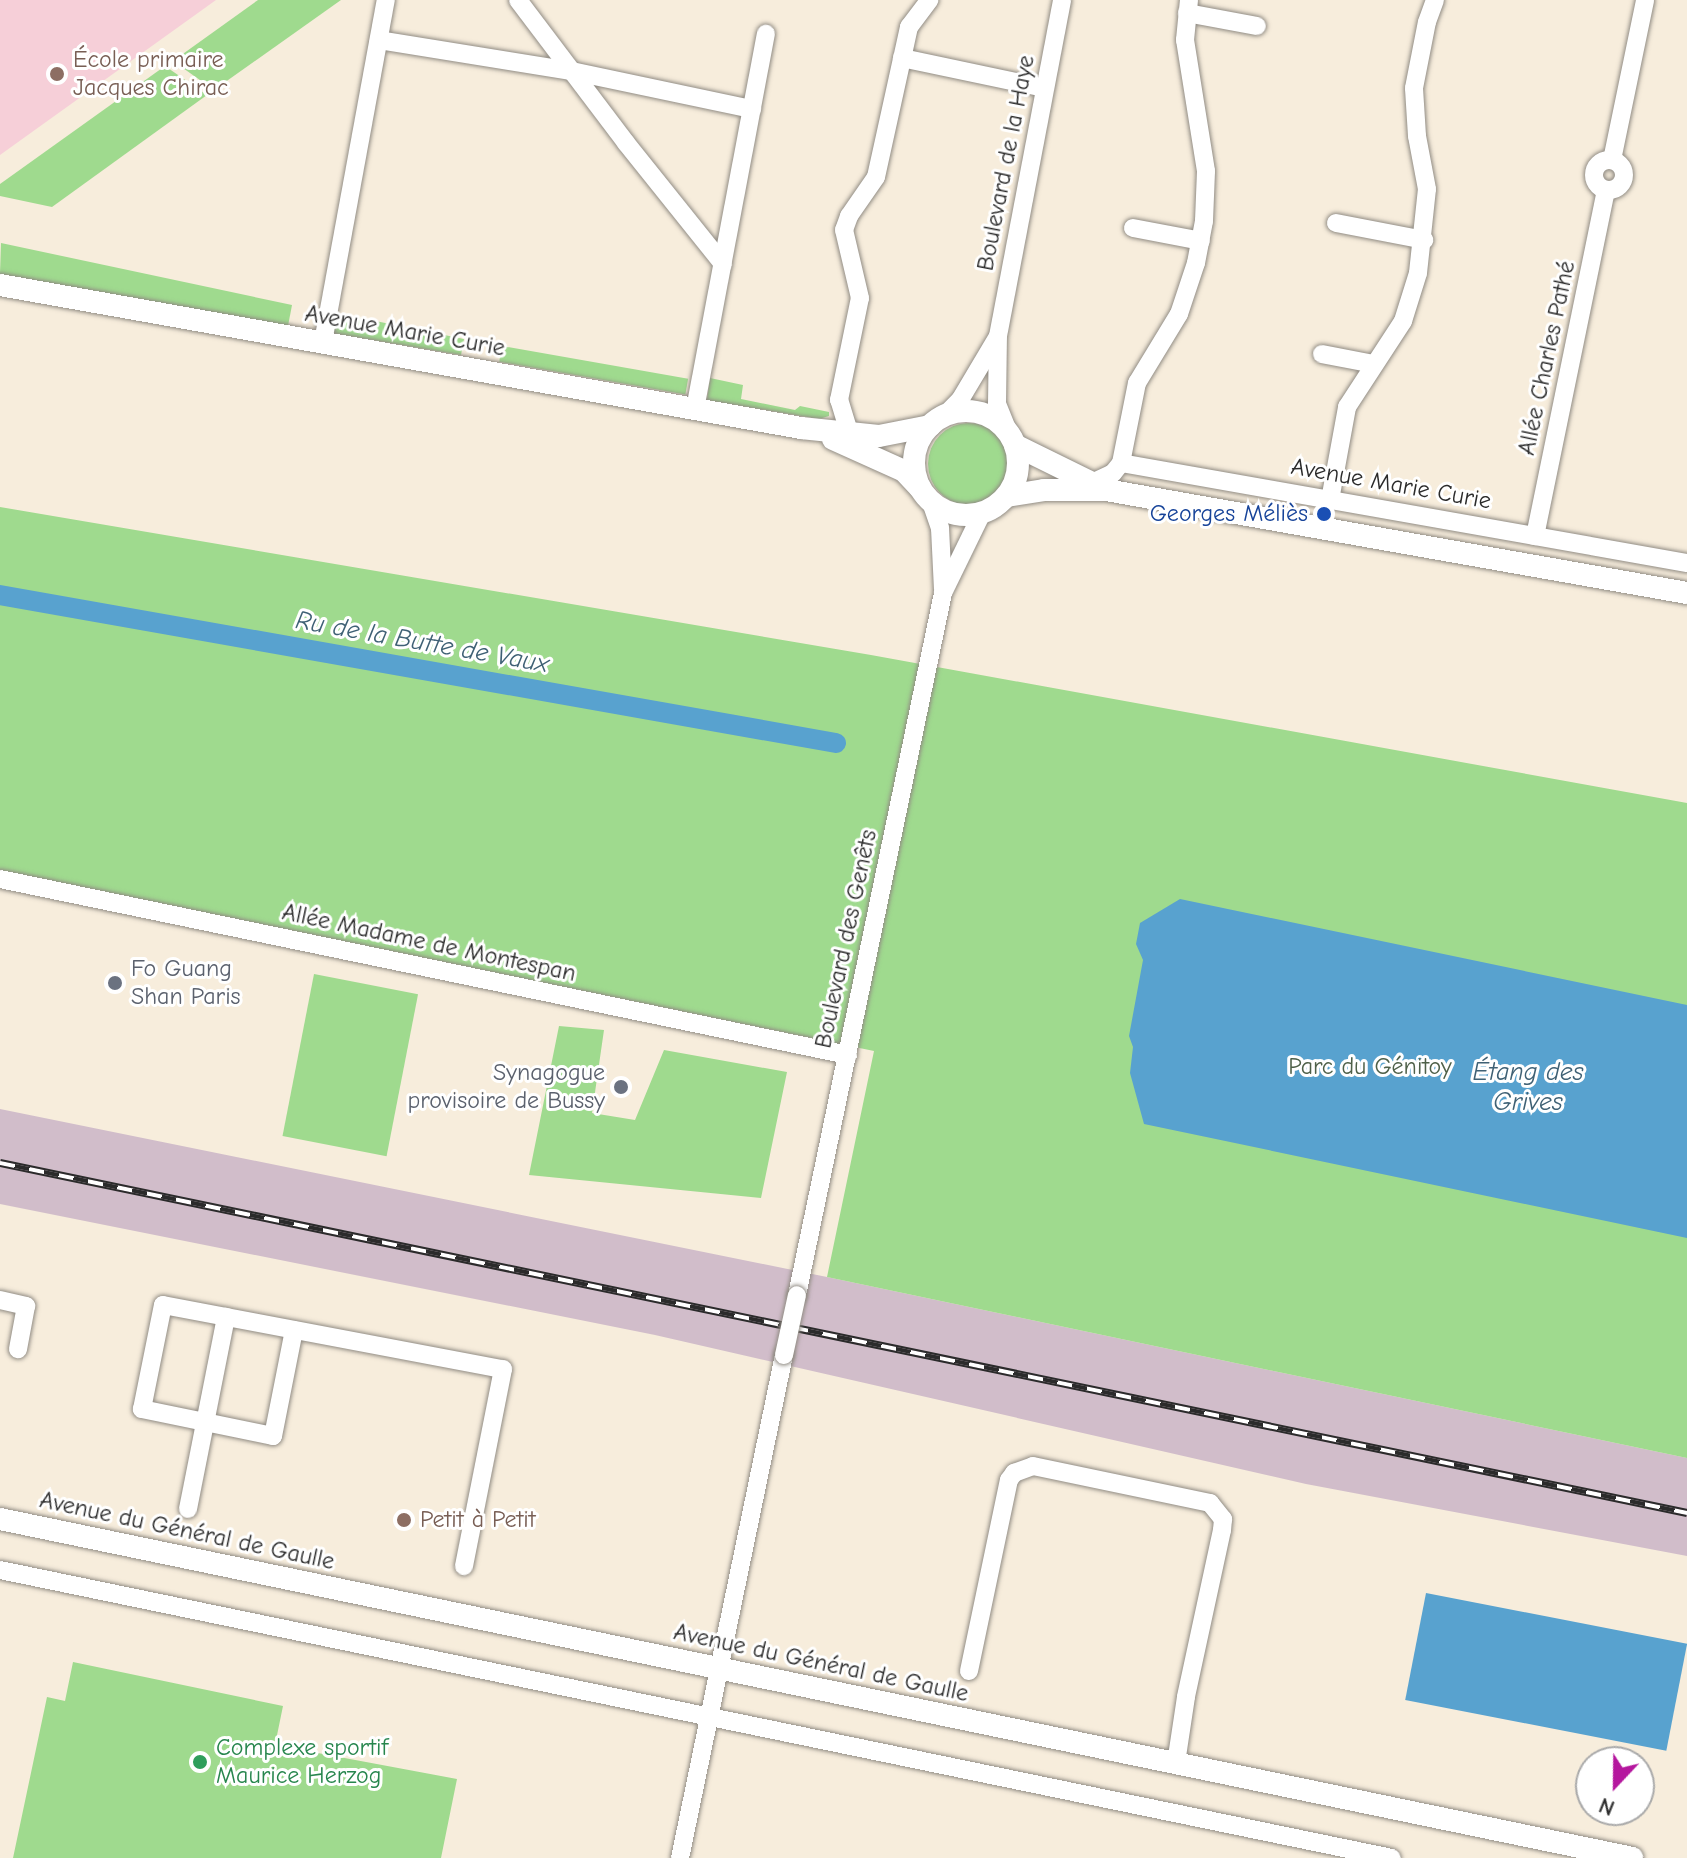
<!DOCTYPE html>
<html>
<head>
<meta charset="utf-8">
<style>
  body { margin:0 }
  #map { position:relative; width:1687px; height:1858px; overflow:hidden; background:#f7eddc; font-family:"Comic Neue",sans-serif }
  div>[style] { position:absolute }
  .built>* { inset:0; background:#f6cfd8 }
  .industrial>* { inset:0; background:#d1bdca }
  .green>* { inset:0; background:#9fda8e; transform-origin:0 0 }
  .round { border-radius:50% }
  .water>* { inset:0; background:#58a2cf; transform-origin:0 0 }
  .canal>* { height:20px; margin:-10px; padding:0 10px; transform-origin:10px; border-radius:10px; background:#58a2cf }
  .roads { filter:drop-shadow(0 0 2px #918c84) drop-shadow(0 0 2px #918c84) }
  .minor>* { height:18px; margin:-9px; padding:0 9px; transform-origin:9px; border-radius:9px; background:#fff }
  .minor>.ring { margin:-9px; padding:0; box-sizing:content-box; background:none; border:18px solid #fff; border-radius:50% }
  .major>* { height:22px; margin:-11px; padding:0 11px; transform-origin:11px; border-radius:11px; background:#fff }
  .major>.ring { margin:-11px; padding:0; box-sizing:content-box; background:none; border:22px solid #fff; border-radius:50% }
  .rail>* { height:8px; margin-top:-4px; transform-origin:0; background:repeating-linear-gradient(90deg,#fff 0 15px,#2b2b2b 0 30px); box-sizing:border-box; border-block:2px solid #2b2b2b }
  .bridges { filter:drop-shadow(0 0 2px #918c84) drop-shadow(0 0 2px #918c84) }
  .minor-bridge>* { height:18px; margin:-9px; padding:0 9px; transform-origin:9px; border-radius:9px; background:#fff }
  .dots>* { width:22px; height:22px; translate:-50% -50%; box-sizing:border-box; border:4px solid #fff; border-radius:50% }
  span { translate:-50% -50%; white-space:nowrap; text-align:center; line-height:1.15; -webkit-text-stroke:6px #fff; paint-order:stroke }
  .education-label { font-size:24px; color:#785e54 }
  .left { translate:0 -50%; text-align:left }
  .street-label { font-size:24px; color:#2b2b2b }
  .transit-label { font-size:24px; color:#164399 }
  .right { translate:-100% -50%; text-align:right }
  .worship-label { font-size:24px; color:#5b616d }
  .park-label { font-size:24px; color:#4e6049 }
  .leisure-label { font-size:24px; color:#27864d }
  .water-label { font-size:26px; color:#3f6175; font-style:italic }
  .north { position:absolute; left:1575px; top:1746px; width:80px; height:80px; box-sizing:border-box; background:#fff; border:2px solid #aaa; border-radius:50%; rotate:202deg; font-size:22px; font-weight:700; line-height:32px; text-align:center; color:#2b2b2b }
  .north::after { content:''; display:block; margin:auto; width:28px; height:36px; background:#b5179e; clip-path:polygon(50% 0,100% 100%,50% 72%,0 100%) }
</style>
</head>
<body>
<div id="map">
  <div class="built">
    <i style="clip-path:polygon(0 0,216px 0,0 155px)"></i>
  </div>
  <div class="industrial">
    <i style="clip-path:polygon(0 1109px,827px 1277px,1687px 1458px,1687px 1556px,1306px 1484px,655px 1335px,0 1204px)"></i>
  </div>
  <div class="green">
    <i style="clip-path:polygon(258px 0,341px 0,214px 90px,173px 61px)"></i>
    <i style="clip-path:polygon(165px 66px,207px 95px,52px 207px,0 196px,0 184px)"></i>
    <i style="clip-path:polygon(1px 243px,292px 305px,288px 326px,0 274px)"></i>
    <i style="clip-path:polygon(336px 313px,464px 339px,461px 355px,332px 333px)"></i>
    <i style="left:502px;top:346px;width:189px;height:16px;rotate:10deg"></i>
    <i style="clip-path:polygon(710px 378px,743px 385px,741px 399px,795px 410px,800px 406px,829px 412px,829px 416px,819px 419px,707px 400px)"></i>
    <i class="round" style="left:928px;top:423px;width:82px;height:82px"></i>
    <i style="clip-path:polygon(0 507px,871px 655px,1687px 803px,1687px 1458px,827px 1277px,874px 1051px,0 870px)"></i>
    <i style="left:314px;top:974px;width:106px;height:165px;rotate:11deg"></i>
    <i style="clip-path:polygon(559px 1026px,604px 1030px,592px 1113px,635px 1120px,664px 1050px,787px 1072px,761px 1198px,529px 1175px)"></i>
    <i style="clip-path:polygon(73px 1662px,283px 1706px,275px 1745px,457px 1779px,441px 1858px,13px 1858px,47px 1697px,65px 1701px)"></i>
  </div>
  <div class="water">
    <i style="clip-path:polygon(1180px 899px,1687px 1005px,1687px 1238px,1144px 1124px,1130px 1073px,1133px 1047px,1129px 1036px,1143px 960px,1136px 944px,1140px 923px)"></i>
    <i style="left:1426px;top:1593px;width:266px;height:109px;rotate:11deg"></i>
  </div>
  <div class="canal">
    <i style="left:0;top:595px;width:849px;rotate:10.04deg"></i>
  </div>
  <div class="roads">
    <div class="minor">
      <i style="left:518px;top:0;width:179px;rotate:52.9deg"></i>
      <i style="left:626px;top:143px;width:155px;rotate:51.3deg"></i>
      <i style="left:1187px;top:13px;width:71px;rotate:10.5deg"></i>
      <i style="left:379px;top:40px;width:194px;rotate:9.2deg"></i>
      <i style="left:571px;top:71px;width:185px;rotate:11.9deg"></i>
      <i style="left:902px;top:58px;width:145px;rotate:11.9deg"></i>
      <i class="ring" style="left:1594px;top:160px;width:12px;height:12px"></i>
      <i style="left:1612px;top:160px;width:163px;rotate:-78.3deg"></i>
      <i style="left:1336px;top:223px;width:90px;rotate:10.9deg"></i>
      <i style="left:1133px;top:228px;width:69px;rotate:10.8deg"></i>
      <i style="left:323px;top:342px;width:348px;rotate:-79.6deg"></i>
      <i style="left:1322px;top:354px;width:53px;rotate:10.9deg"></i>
      <i style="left:695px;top:409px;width:382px;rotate:-79.3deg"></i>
      <i style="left:944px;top:416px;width:23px;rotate:-45deg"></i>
      <i style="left:960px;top:400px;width:72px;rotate:-59.2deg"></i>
      <i style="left:1008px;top:431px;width:29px;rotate:-112deg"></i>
      <i style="left:997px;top:404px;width:68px;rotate:-89.2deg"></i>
      <i style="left:998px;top:336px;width:342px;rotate:-79.2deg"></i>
      <i style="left:849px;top:432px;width:34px;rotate:-107deg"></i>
      <i style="left:839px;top:400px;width:104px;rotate:-78.4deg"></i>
      <i style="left:860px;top:298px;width:70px;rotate:-103.2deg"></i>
      <i style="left:844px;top:230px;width:15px;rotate:-70deg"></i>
      <i style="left:849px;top:216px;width:47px;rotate:-55.3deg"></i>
      <i style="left:876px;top:177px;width:154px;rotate:-77.6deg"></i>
      <i style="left:909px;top:27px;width:34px;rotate:-53deg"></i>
      <i style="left:1121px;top:463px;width:82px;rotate:-78.7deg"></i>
      <i style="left:1137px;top:383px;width:81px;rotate:-58.7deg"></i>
      <i style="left:1179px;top:314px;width:54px;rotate:-71.6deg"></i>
      <i style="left:1196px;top:263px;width:43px;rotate:-79.2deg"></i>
      <i style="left:1204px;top:221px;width:50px;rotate:-87.7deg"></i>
      <i style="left:1206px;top:171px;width:133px;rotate:-99.1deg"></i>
      <i style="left:1185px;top:40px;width:40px;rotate:-84.3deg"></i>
      <i style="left:1092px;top:483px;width:23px;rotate:-25deg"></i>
      <i style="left:1113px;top:473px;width:13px;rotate:-51deg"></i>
      <i style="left:1121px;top:463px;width:575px;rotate:10.02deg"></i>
      <i style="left:1330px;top:500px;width:95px;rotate:-79.6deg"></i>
      <i style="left:1347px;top:407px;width:103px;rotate:-56.9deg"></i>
      <i style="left:1403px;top:321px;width:50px;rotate:-72.6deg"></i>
      <i style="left:1418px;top:273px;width:84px;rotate:-83.9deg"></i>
      <i style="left:1427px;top:189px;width:54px;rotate:-100.7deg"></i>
      <i style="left:1417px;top:136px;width:48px;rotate:-93.6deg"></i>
      <i style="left:1414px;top:88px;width:67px;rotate:-78.9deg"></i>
      <i style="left:1427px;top:22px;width:23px;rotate:-70deg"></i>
      <i style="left:931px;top:502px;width:28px;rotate:71deg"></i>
      <i style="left:940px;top:528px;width:61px;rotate:87.2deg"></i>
      <i style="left:1535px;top:536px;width:353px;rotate:-78.4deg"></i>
      <i style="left:0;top:879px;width:866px;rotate:11.73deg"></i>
      <i style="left:797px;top:1295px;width:717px;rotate:-78.25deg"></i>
      <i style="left:943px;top:593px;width:89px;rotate:-64deg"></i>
      <i style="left:0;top:1300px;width:27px;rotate:13deg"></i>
      <i style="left:26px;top:1306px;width:44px;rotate:100.5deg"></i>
      <i style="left:294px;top:1330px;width:108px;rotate:101.2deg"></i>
      <i style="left:273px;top:1436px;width:134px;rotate:-168.4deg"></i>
      <i style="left:142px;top:1409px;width:106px;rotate:-78.6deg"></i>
      <i style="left:163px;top:1305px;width:346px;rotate:10.7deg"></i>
      <i style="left:503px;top:1369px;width:201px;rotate:101.2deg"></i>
      <i style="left:188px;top:1509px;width:196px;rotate:-78.8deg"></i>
      <i style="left:0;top:1570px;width:1421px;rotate:11.69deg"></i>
      <i style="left:969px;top:1671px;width:195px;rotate:-78.2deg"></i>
      <i style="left:1009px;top:1480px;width:9px;rotate:-54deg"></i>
      <i style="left:1014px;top:1473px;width:20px;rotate:-20deg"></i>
      <i style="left:1033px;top:1466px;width:181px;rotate:11.8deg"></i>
      <i style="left:1210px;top:1503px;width:21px;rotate:51deg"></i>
      <i style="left:1223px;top:1519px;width:11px;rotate:95deg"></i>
      <i style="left:1222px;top:1530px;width:171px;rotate:102.2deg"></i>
      <i style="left:1186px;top:1697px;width:67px;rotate:98.6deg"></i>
      <i style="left:680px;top:1858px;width:514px;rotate:-78.32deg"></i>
    </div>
    <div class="major">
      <i style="left:0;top:285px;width:814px;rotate:10.12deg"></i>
      <i style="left:801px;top:428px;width:78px;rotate:5.9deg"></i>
      <i style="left:879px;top:436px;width:52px;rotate:-11.1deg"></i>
      <i class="ring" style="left:914px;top:411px;width:82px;height:82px"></i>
      <i style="left:833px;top:439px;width:78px;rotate:24.3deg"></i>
      <i style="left:904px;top:471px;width:23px;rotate:47deg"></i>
      <i style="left:1015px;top:445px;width:93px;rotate:26.3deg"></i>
      <i style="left:1007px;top:496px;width:37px;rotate:-9deg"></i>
      <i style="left:1044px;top:490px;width:62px"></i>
      <i style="left:1106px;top:490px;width:590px;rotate:10.05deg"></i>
      <i style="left:0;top:1519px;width:1667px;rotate:11.73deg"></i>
    </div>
  </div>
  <div class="rail">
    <i style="left:0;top:1163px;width:1723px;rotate:11.72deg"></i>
  </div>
  <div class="bridges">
    <div class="minor-bridge">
      <i style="left:784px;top:1355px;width:61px;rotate:-77.8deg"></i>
    </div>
  </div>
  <div class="dots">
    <i style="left:57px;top:74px;background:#8d6e63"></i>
    <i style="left:1324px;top:514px;background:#1a4fb4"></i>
    <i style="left:115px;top:983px;background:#6b7280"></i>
    <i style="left:621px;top:1087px;background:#6b7280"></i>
    <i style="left:404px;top:1520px;background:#8d6e63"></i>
    <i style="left:200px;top:1762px;background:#2e9e5b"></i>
  </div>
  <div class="education-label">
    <span class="left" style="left:73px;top:74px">École primaire<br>Jacques Chirac</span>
    <span class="left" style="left:420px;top:1520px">Petit à Petit</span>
  </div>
  <div class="street-label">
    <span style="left:1006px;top:163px;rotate:-79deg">Boulevard de la Haye</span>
    <span style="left:405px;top:331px;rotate:10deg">Avenue Marie Curie</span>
    <span style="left:1547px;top:358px;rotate:-78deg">Allée Charles Pathé</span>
    <span style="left:1391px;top:484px;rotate:10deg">Avenue Marie Curie</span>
    <span style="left:846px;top:939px;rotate:-78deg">Boulevard des Genêts</span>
    <span style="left:429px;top:943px;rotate:12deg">Allée Madame de Montespan</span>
    <span style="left:187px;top:1531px;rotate:12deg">Avenue du Général de Gaulle</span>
    <span style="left:821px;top:1663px;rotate:12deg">Avenue du Général de Gaulle</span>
  </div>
  <div class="transit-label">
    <span class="right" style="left:1308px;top:514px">Georges Méliès</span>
  </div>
  <div class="worship-label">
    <span class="left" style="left:131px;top:983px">Fo Guang<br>Shan Paris</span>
    <span class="right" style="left:605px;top:1087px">Synagogue<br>provisoire de Bussy</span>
  </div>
  <div class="park-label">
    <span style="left:1370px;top:1067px">Parc du Génitoy</span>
  </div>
  <div class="leisure-label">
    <span class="left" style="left:216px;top:1762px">Complexe sportif<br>Maurice Herzog</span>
  </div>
  <div class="water-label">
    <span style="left:422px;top:643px;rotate:10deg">Ru de la Butte de Vaux</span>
    <span style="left:1528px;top:1088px">Étang des<br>Grives</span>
  </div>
  <div class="north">N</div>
</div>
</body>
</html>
